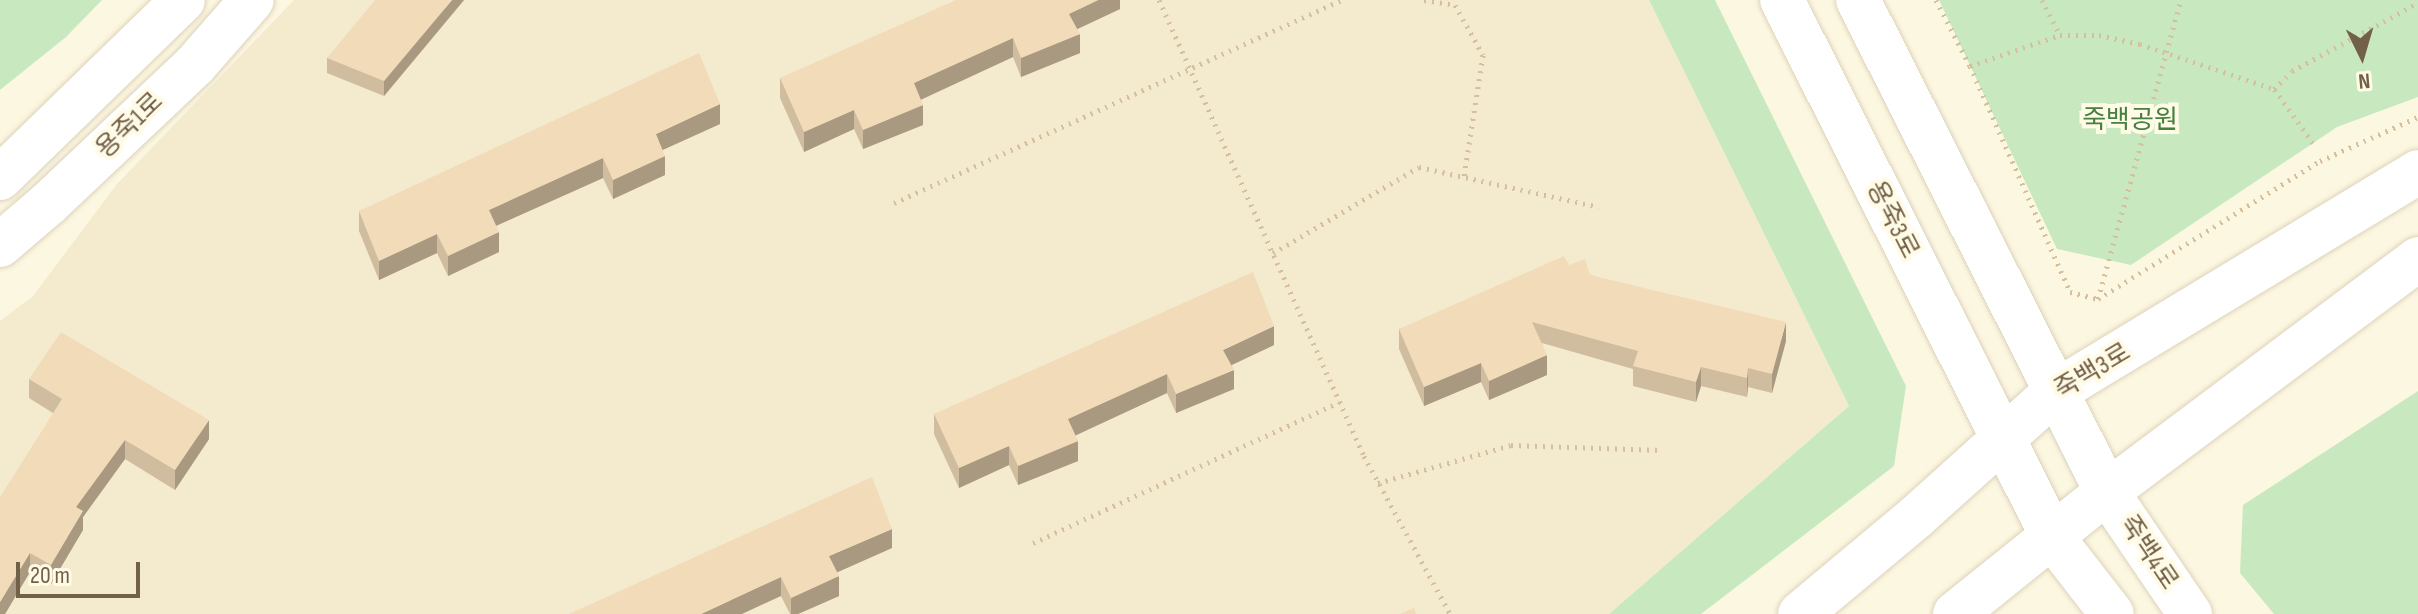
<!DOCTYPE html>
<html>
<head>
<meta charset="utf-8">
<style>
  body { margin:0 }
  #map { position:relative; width:2418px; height:614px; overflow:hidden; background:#fcf7e1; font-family:"Sofia Sans Condensed","Noto Sans KR",sans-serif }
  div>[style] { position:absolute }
  .residential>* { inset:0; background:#f4ebcf }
  .green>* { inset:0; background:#c8e9c0 }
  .path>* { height:5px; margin-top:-2.5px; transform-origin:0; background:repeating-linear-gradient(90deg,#d6bf9c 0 2px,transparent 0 8px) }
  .roads { filter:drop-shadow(0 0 2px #ddd2ba) drop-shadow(0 0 2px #ddd2ba) }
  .tertiary>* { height:44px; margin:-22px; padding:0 22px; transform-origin:22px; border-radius:22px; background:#fff }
  .secondary>* { height:44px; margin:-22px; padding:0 22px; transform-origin:22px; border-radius:22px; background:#fff }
  .wall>* { inset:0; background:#d0bc9e }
  .shaded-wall>* { inset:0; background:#a99981 }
  .building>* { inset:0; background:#f2dbb8 }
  span { translate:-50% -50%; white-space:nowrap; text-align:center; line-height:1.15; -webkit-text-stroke:8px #fffbe7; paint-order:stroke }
  .park-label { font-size:26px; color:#487f42 }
  .street-label { font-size:26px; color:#736048 }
  .north { position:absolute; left:2322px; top:16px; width:80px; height:80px; -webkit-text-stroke:6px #fffbe7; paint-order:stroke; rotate:175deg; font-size:22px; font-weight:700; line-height:32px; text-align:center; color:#736048 }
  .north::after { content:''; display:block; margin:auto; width:28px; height:36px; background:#736048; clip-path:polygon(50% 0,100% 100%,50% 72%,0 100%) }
  .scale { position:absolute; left:16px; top:562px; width:124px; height:36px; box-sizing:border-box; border:4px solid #736048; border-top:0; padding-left:10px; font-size:24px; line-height:28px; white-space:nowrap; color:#736048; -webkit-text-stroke:6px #fffbe7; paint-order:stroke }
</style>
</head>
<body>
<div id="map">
  <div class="residential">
    <i style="clip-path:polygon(294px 0,1649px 0,1849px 406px,1609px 614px,0 614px,0 321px,33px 296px,117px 184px)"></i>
  </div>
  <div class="green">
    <i style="clip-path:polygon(0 0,102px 0,66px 37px,0 90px)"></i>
    <i style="clip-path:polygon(1649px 0,1715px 0,1906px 386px,1894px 466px,1701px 614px,1609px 614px,1849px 406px)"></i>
    <i style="clip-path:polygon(1939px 0,2418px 0,2418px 97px,2337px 127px,2131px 265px,2057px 249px)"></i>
    <i style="clip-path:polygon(2418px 391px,2418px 614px,2274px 614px,2240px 573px,2243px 505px)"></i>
  </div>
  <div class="path">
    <i style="left:1159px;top:0;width:500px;rotate:65.8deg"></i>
    <i style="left:1364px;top:456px;width:180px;rotate:61.4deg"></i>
    <i style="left:1424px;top:0;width:31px;rotate:9deg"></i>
    <i style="left:1455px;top:5px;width:57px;rotate:60.8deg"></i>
    <i style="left:1483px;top:55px;width:123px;rotate:98.9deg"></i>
    <i style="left:1936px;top:0;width:74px;rotate:62.7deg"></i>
    <i style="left:1970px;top:66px;width:247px;rotate:66.1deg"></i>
    <i style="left:2070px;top:292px;width:29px;rotate:14deg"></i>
    <i style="left:2098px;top:299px;width:261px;rotate:-31.9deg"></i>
    <i style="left:2320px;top:161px;width:107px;rotate:-24.2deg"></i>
    <i style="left:2042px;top:0;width:39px;rotate:63deg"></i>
    <i style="left:1970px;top:66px;width:95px;rotate:-19deg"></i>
    <i style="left:2060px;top:35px;width:39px"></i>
    <i style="left:2099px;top:35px;width:42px;rotate:12.4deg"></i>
    <i style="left:2140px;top:44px;width:141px;rotate:18.6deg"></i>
    <i style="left:2313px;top:143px;width:67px;rotate:-125.8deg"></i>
    <i style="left:2274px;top:89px;width:25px;rotate:-45deg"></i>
    <i style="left:2292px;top:71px;width:143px;rotate:-28.4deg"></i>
    <i style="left:894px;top:203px;width:492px;rotate:-24.4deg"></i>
    <i style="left:1273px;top:253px;width:169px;rotate:-30.5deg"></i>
    <i style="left:1419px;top:167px;width:184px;rotate:12.5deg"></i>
    <i style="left:2098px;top:299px;width:310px;rotate:-74.5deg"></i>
    <i style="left:1378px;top:483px;width:138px;rotate:-15.9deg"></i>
    <i style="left:1511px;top:445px;width:151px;rotate:1.9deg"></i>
    <i style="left:1033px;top:543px;width:337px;rotate:-24.7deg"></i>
  </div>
  <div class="roads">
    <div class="tertiary">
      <i style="left:1782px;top:0;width:602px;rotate:63.26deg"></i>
      <i style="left:2053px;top:538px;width:96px;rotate:52.2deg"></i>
      <i style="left:1858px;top:0;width:551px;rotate:63.16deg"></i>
      <i style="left:2107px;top:492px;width:148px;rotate:55.8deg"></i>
      <i style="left:0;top:178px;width:255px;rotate:-44.2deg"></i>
      <i style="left:0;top:245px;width:63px;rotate:-40.5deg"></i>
      <i style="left:48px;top:204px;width:202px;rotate:-43.4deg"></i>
      <i style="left:195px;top:65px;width:86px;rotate:-48.8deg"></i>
    </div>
    <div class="secondary">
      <i style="left:1800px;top:614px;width:151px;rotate:-39.9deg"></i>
      <i style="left:1916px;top:517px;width:187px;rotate:-42deg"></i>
      <i style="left:2055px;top:392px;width:424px;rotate:-31.2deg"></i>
      <i style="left:1955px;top:614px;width:195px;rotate:-38.8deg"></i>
      <i style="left:2107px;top:492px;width:389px;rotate:-36.8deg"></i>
    </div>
  </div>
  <div class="wall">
    <i style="clip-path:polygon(464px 0,384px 96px,327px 73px,327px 58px)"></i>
    <i style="clip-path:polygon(1120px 0,1120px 9px,1077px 29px,1080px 53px,1021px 77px,1013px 57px,921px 99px,923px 125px,863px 149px,854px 129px,804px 152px,780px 98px,780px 78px)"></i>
    <i style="clip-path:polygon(720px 124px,662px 150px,665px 175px,613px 199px,603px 178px,496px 226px,499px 252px,448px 276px,437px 253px,379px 280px,359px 231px,359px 211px)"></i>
    <i style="clip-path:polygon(1569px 265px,1590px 275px,1786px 341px,1772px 393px,1748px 387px,1747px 397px,1701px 386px,1696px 402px,1633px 386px,1633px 369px,1542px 343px,1547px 375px,1489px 400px,1481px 382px,1424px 406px,1399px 349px,1399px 329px)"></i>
    <i style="clip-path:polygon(1274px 345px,1232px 365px,1234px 389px,1176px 413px,1167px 393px,1075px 435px,1078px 461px,1018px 485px,1009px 465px,959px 488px,934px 434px,934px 414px)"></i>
    <i style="clip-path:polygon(29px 379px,209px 439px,175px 490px,125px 459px,83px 517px,83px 530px,51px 584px,30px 572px,5px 614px,0 614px,53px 413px,29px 398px)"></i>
    <i style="clip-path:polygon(892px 548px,837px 572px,839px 596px,798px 614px,790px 614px,781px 596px,569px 614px)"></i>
  </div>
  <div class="shaded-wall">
    <i style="clip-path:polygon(452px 0,464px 0,384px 96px,384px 81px)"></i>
    <i style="clip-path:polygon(1098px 0,1120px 0,1120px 9px,1069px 33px,1069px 14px)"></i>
    <i style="clip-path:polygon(1080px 34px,1080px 53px,1021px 77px,1021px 58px)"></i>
    <i style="clip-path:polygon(1013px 38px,1013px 57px,914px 103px,914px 83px)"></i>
    <i style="clip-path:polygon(720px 104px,720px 124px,656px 153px,656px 134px)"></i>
    <i style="clip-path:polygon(923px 105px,923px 125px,863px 149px,863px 130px)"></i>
    <i style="clip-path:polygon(854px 110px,854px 129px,804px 152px,804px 132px)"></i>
    <i style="clip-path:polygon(665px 156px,665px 175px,613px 199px,613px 180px)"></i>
    <i style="clip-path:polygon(603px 158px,603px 178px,489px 229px,489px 210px)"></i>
    <i style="clip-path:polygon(499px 232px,499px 252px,448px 276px,448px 256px)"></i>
    <i style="clip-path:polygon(437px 234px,437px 253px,379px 280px,379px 261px)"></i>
    <i style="clip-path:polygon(1786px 322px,1786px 341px,1772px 393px,1772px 374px)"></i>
    <i style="clip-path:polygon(1274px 326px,1274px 345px,1223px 369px,1223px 350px)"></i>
    <i style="clip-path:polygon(1547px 355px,1547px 375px,1489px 400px,1489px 381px)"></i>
    <i style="clip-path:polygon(1481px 363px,1481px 382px,1424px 406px,1424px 387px)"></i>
    <i style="clip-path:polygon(1701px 367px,1701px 386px,1696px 402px,1696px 382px)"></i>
    <i style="clip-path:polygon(1748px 368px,1748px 387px,1747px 397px,1747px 378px)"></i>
    <i style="clip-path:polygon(1234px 370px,1234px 389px,1176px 413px,1176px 394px)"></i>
    <i style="clip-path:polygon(1167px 374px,1167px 393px,1068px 439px,1068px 419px)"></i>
    <i style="clip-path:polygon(209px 420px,209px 439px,175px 490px,175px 470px)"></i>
    <i style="clip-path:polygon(125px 440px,125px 459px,83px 517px,83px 530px,51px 584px,51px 565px,76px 507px)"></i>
    <i style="clip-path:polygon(1078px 441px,1078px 461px,1018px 485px,1018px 466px)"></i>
    <i style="clip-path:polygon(1009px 446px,1009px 465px,959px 488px,959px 468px)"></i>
    <i style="clip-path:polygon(892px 529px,892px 548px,829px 576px,829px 556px)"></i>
    <i style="clip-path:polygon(30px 553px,30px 572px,5px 614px,0 614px,0 602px)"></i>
    <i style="clip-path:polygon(839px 576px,839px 596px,798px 614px,791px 614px,791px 598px)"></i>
    <i style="clip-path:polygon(781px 577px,781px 596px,742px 614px,701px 614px)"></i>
  </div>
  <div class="building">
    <i style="clip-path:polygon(375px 0,452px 0,384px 81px,327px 58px)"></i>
    <i style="clip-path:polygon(956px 0,1098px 0,1069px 14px,1080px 34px,1021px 58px,1013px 38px,914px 83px,923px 105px,863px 130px,854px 110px,804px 132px,780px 78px)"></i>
    <i style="clip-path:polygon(699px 53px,720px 104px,656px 134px,665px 156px,613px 180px,603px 158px,489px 210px,499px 232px,448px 256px,437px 234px,379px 261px,359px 211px)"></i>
    <i style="clip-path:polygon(1564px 256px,1569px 265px,1585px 259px,1590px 275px,1786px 322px,1772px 374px,1748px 368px,1747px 378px,1701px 367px,1696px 382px,1633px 366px,1638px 351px,1532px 322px,1547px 355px,1489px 381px,1481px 363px,1424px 387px,1399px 329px)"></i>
    <i style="clip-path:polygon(1253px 272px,1274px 326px,1223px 350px,1234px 370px,1176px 394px,1167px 374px,1068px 419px,1078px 441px,1018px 466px,1009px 446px,959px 468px,934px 414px)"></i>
    <i style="clip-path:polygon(61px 332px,209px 420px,175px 470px,125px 440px,76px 507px,83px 511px,51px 565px,30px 553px,0 602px,0 497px,62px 399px,29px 379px)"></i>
    <i style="clip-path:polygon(872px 477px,892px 529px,829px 556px,839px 576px,791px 598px,781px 577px,701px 614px,569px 614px)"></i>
    <i style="clip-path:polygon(1414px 608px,1416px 614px,1400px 614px)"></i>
  </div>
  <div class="park-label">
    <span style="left:2130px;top:121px">죽백공원</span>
  </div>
  <div class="street-label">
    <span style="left:130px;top:126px;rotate:-44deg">용죽1로</span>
    <span style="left:1892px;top:220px;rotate:63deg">용죽3로</span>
    <span style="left:2093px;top:372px;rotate:-31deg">죽백3로</span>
    <span style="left:2148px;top:553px;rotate:56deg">죽백4로</span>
  </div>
  <div class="north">N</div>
  <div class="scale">20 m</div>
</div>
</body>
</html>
